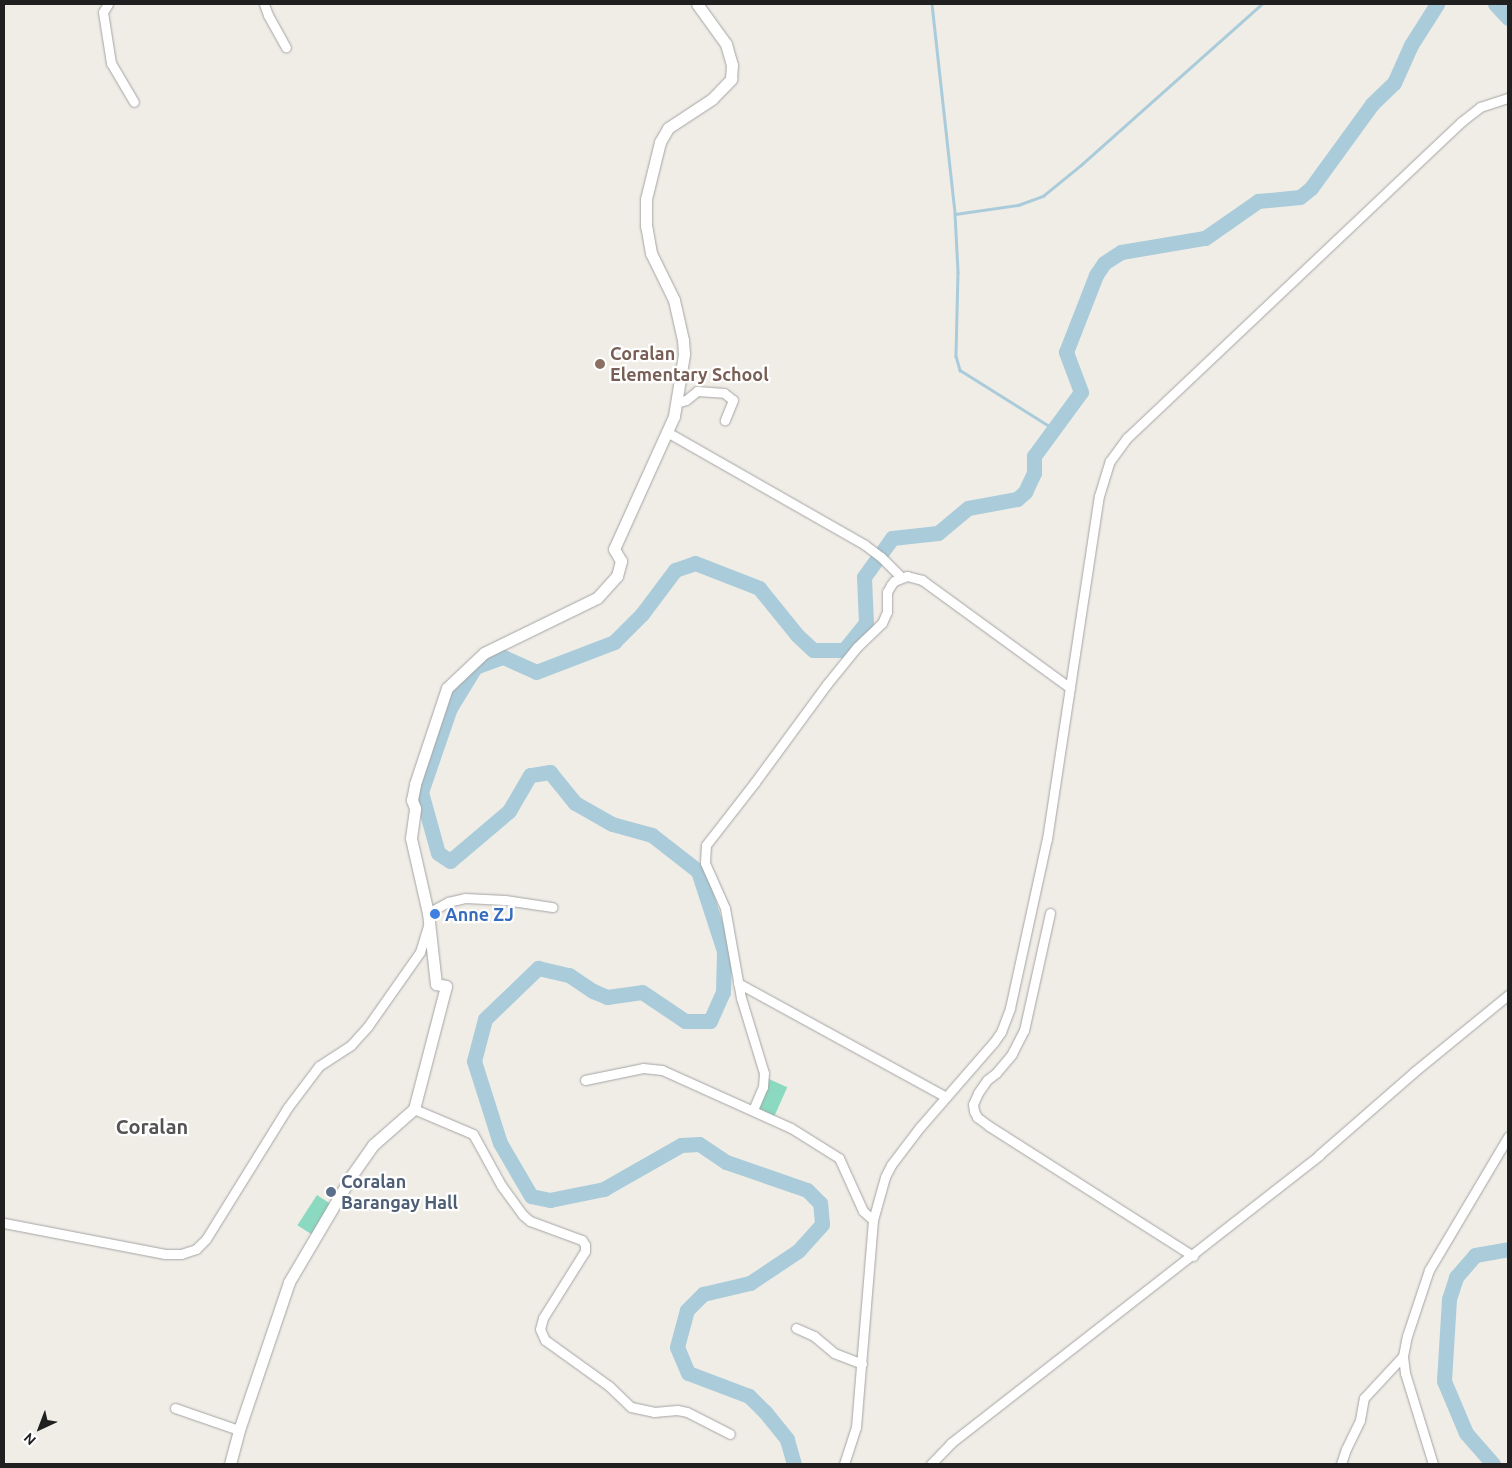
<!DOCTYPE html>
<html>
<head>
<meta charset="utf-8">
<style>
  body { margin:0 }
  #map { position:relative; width:1512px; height:1468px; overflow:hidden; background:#f0ede7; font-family:Ubuntu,sans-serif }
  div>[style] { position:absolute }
  .pitch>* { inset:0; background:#8ad9c0; transform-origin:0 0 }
  .stream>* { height:2.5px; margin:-1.25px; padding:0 1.25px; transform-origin:1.25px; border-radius:1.25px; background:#aaccda }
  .river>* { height:15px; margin:-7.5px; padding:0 7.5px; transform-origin:7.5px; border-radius:7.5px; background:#aaccda }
  .roads { filter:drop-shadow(0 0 1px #a4a4a4) drop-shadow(0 0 1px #a4a4a4) }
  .minor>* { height:9px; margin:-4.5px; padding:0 4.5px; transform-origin:4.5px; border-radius:4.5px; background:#fff }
  .tertiary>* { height:11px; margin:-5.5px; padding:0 5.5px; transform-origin:5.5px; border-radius:5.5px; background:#fff }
  .dots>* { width:14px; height:14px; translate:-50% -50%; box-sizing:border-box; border:2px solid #fff; border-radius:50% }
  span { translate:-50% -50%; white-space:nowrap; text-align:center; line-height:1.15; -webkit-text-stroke:4.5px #fff; paint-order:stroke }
  .education-label { font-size:18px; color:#785e54; font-weight:700 }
  .left { translate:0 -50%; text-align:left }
  .shop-label { font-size:18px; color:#366cbe; font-weight:700 }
  .service-label { font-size:18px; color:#4e5e75; font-weight:700 }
  .quarter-label { font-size:20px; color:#535353; font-weight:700 }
  .frame { position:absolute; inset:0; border:5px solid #202020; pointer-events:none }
  .north { position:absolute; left:15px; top:1403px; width:50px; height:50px; -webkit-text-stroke:4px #fff; paint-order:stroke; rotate:223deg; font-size:14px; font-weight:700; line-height:20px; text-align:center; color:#202020 }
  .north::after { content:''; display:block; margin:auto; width:18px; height:22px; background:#202020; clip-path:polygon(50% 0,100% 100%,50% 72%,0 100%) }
</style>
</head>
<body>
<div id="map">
  <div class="pitch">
    <i style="left:769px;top:1079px;width:20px;height:33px;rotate:24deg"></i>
    <i style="left:317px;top:1195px;width:20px;height:36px;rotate:33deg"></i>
  </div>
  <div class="stream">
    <i style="left:932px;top:4px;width:211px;rotate:83.7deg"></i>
    <i style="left:955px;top:214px;width:58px;rotate:87deg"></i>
    <i style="left:958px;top:272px;width:84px;rotate:91.4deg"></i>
    <i style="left:956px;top:356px;width:15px;rotate:74deg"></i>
    <i style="left:960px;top:370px;width:111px;rotate:32.1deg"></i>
    <i style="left:955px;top:214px;width:64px;rotate:-8.1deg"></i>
    <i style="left:1018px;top:205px;width:27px;rotate:-20deg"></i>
    <i style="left:1043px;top:196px;width:49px;rotate:-39.2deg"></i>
    <i style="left:1081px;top:165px;width:242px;rotate:-41.7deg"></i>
  </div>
  <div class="river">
    <i style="left:1495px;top:4px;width:19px;rotate:47deg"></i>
    <i style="left:794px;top:1464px;width:26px;rotate:-106deg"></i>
    <i style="left:787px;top:1439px;width:35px;rotate:-129deg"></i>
    <i style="left:765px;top:1412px;width:23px;rotate:-135deg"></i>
    <i style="left:749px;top:1396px;width:65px;rotate:-159.3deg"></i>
    <i style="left:688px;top:1373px;width:28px;rotate:-113deg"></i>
    <i style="left:677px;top:1347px;width:38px;rotate:-75deg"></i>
    <i style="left:687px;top:1310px;width:23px;rotate:-45deg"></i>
    <i style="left:703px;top:1294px;width:48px;rotate:-13.2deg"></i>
    <i style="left:750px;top:1283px;width:58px;rotate:-33.7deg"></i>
    <i style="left:798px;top:1251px;width:36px;rotate:-48deg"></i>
    <i style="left:822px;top:1224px;width:21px;rotate:-95deg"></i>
    <i style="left:820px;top:1203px;width:18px;rotate:-135deg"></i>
    <i style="left:807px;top:1190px;width:86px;rotate:-160.9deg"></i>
    <i style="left:726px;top:1162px;width:32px;rotate:-146deg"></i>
    <i style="left:699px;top:1144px;width:18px;rotate:177deg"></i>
    <i style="left:681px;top:1145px;width:89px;rotate:150.3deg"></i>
    <i style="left:604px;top:1189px;width:55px;rotate:168.5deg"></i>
    <i style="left:550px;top:1200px;width:19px;rotate:-168deg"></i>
    <i style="left:531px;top:1196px;width:61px;rotate:-120.3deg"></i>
    <i style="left:500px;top:1143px;width:86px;rotate:-107.6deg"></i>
    <i style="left:474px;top:1061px;width:43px;rotate:-75.3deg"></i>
    <i style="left:485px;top:1019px;width:74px;rotate:-43.9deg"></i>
    <i style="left:538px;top:968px;width:32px;rotate:13deg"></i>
    <i style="left:569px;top:975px;width:29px;rotate:34deg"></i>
    <i style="left:593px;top:991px;width:15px;rotate:23deg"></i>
    <i style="left:607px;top:997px;width:35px;rotate:-8deg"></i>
    <i style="left:642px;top:992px;width:52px;rotate:34deg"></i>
    <i style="left:685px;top:1021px;width:25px"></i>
    <i style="left:710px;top:1021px;width:32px;rotate:-66deg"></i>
    <i style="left:723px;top:992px;width:41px;rotate:-88.6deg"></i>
    <i style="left:724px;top:951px;width:84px;rotate:-108deg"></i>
    <i style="left:698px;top:871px;width:58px;rotate:-142deg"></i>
    <i style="left:652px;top:835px;width:41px;rotate:-164.6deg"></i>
    <i style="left:612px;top:824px;width:43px;rotate:-150.4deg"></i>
    <i style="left:575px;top:803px;width:40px;rotate:-129deg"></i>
    <i style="left:550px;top:772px;width:20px;rotate:171deg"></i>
    <i style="left:530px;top:775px;width:42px;rotate:120.3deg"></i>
    <i style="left:509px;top:811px;width:77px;rotate:139.7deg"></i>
    <i style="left:450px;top:861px;width:14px;rotate:-146deg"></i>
    <i style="left:438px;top:853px;width:63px;rotate:-105.6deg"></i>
    <i style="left:421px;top:792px;width:89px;rotate:-71deg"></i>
    <i style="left:450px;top:708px;width:48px;rotate:-58.6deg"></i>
    <i style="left:475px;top:667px;width:30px;rotate:-20deg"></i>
    <i style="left:503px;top:657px;width:36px;rotate:24deg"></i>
    <i style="left:536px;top:672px;width:84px;rotate:-21deg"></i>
    <i style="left:614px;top:642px;width:40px;rotate:-45deg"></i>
    <i style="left:642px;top:614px;width:55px;rotate:-53.1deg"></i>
    <i style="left:675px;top:570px;width:21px;rotate:-19deg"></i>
    <i style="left:695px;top:563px;width:69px;rotate:21.3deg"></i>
    <i style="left:759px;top:588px;width:60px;rotate:51deg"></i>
    <i style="left:797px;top:635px;width:22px;rotate:43deg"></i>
    <i style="left:813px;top:650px;width:31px"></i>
    <i style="left:844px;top:650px;width:35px;rotate:-51deg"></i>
    <i style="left:866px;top:623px;width:46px;rotate:-92.5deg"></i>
    <i style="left:864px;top:577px;width:48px;rotate:-54.3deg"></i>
    <i style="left:892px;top:538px;width:46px;rotate:-6.2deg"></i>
    <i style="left:938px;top:533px;width:39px;rotate:-40deg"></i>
    <i style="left:968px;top:508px;width:50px;rotate:-10.4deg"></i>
    <i style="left:1017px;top:499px;width:11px;rotate:-41deg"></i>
    <i style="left:1025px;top:492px;width:21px;rotate:-65deg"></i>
    <i style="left:1034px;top:473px;width:17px;rotate:-90deg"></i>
    <i style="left:1034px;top:456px;width:79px;rotate:-53.7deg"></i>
    <i style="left:1081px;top:392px;width:43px;rotate:-110.6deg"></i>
    <i style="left:1066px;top:352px;width:83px;rotate:-68.7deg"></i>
    <i style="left:1096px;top:275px;width:14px;rotate:-56deg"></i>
    <i style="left:1104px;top:263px;width:20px;rotate:-33deg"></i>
    <i style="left:1121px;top:252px;width:85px;rotate:-9.5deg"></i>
    <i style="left:1205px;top:238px;width:65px;rotate:-34.9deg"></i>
    <i style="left:1258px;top:201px;width:42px;rotate:-5.4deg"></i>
    <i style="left:1300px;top:197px;width:14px;rotate:-39deg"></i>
    <i style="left:1311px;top:188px;width:104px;rotate:-54deg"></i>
    <i style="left:1372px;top:104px;width:30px;rotate:-44deg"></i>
    <i style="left:1394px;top:83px;width:42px;rotate:-65.9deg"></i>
    <i style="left:1411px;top:45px;width:49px;rotate:-57.6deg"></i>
    <i style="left:1493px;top:1464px;width:41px;rotate:-131.1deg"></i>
    <i style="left:1466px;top:1433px;width:56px;rotate:-112.9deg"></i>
    <i style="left:1444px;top:1381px;width:82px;rotate:-86.5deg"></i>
    <i style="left:1449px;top:1299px;width:23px;rotate:-72deg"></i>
    <i style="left:1456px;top:1277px;width:29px;rotate:-49deg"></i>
    <i style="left:1475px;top:1255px;width:34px;rotate:-10deg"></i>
  </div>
  <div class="roads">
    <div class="minor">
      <i style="left:108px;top:4px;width:9px;rotate:122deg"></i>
      <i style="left:103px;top:12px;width:52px;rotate:81.1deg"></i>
      <i style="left:111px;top:63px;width:45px;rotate:59.5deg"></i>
      <i style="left:264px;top:4px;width:12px;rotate:70deg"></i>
      <i style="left:268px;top:15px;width:37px;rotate:61deg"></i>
      <i style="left:676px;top:403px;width:10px;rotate:-17deg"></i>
      <i style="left:686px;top:400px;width:14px;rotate:-39deg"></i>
      <i style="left:697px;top:391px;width:27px;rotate:4deg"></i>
      <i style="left:724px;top:393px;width:11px;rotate:38deg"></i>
      <i style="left:733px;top:400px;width:22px;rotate:112deg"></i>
      <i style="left:667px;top:432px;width:228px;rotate:29.7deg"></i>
      <i style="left:865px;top:545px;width:20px;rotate:37deg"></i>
      <i style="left:881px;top:557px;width:28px;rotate:45deg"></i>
      <i style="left:428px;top:913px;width:23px;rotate:-29deg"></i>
      <i style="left:448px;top:902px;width:17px;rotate:-13deg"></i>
      <i style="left:465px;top:898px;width:40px;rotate:2.9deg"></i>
      <i style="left:505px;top:900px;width:48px;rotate:8.5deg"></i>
      <i style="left:1050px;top:913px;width:120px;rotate:102.5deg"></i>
      <i style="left:1024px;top:1030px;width:27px;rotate:117deg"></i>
      <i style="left:1012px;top:1054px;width:25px;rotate:130deg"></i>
      <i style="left:996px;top:1073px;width:11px;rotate:142deg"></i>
      <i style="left:987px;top:1080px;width:16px;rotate:125deg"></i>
      <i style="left:978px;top:1093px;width:12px;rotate:114deg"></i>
      <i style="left:973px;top:1104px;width:7px;rotate:82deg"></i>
      <i style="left:974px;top:1111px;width:7px;rotate:63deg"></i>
      <i style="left:977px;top:1117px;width:15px;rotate:37deg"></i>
      <i style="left:989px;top:1126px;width:242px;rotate:32.5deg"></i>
      <i style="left:738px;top:983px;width:237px;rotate:28.7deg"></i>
      <i style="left:585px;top:1080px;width:59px;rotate:-11.7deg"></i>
      <i style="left:643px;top:1068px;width:19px;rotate:6deg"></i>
      <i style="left:662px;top:1070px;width:141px;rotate:24.2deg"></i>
      <i style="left:791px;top:1128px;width:57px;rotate:32deg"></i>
      <i style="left:839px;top:1158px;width:58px;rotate:65.6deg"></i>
      <i style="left:863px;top:1211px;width:13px;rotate:42deg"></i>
      <i style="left:414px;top:1109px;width:64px;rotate:23deg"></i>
      <i style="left:473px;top:1134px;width:58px;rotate:61.2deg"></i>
      <i style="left:501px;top:1185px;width:37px;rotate:54deg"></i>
      <i style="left:523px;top:1215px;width:9px;rotate:41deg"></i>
      <i style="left:530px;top:1221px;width:55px;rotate:20.1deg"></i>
      <i style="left:582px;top:1240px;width:6px;rotate:59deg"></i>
      <i style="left:585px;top:1245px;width:6px;rotate:90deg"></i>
      <i style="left:585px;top:1251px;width:79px;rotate:122.1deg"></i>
      <i style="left:543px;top:1318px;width:11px;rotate:105deg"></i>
      <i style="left:540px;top:1329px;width:12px;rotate:66deg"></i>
      <i style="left:545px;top:1340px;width:79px;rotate:35.7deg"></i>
      <i style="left:609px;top:1386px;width:30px;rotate:44deg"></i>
      <i style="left:631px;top:1407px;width:24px;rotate:12deg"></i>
      <i style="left:654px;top:1412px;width:23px;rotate:-5deg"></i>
      <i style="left:677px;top:1410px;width:10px;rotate:11deg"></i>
      <i style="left:687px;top:1412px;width:48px;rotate:27.1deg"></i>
      <i style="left:753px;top:1110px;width:25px;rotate:-67deg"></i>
      <i style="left:763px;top:1087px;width:14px;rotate:-86deg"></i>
      <i style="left:764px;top:1073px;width:78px;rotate:-107deg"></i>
      <i style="left:741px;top:998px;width:91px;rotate:-100.1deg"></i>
      <i style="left:725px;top:908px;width:49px;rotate:-114deg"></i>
      <i style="left:705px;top:863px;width:18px;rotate:-87deg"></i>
      <i style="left:706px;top:845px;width:80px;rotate:-52.1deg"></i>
      <i style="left:755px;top:782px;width:122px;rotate:-53.7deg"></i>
      <i style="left:827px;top:684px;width:48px;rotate:-51deg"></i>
      <i style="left:857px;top:647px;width:35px;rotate:-44deg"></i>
      <i style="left:882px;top:623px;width:12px;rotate:-66deg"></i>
      <i style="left:887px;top:612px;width:20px;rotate:-90deg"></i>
      <i style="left:887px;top:592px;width:8px;rotate:-60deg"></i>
      <i style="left:891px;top:585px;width:5px;rotate:-53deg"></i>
      <i style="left:894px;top:581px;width:14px;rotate:-21deg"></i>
      <i style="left:907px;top:576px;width:16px;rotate:15deg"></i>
      <i style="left:922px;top:580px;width:183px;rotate:36.1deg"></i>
      <i style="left:4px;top:1223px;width:164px;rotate:10.9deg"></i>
      <i style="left:165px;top:1254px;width:16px"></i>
      <i style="left:181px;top:1254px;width:16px;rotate:-18deg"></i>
      <i style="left:196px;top:1249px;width:14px;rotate:-45deg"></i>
      <i style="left:206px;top:1239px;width:155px;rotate:-58.2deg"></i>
      <i style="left:288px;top:1107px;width:51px;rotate:-52.9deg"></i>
      <i style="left:319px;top:1066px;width:38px;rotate:-33deg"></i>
      <i style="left:351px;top:1045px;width:25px;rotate:-48deg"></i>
      <i style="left:368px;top:1026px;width:90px;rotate:-54.9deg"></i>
      <i style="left:420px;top:952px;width:28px;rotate:-73deg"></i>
      <i style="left:796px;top:1328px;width:20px;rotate:24deg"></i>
      <i style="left:814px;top:1336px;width:26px;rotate:40deg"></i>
      <i style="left:834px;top:1353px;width:30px;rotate:21deg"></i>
      <i style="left:175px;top:1408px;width:68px;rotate:19deg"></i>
      <i style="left:844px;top:1464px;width:39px;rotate:-72deg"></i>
      <i style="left:856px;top:1427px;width:208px;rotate:-85.3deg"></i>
      <i style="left:873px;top:1220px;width:45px;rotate:-74.4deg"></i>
      <i style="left:885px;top:1177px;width:13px;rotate:-63deg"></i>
      <i style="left:891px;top:1165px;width:48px;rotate:-52.7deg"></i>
      <i style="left:920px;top:1127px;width:113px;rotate:-49deg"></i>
      <i style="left:994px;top:1042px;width:12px;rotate:-55deg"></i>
      <i style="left:1001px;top:1032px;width:26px;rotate:-69deg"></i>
      <i style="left:1010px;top:1008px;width:173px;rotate:-77.7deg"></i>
      <i style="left:1047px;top:839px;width:347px;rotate:-81.4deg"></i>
      <i style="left:1099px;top:496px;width:37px;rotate:-73deg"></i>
      <i style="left:1110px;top:461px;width:29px;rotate:-54deg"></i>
      <i style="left:1127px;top:438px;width:460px;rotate:-43.4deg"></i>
      <i style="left:1461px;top:122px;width:24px;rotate:-38deg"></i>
      <i style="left:1480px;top:107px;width:29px;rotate:-18deg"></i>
      <i style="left:931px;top:1464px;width:29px;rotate:-46deg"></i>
      <i style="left:951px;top:1443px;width:467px;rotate:-38deg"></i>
      <i style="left:1319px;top:1155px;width:126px;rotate:-41.1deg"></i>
      <i style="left:1414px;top:1072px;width:122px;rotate:-39.3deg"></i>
      <i style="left:1341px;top:1464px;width:16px;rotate:-72deg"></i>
      <i style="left:1346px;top:1449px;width:32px;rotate:-64deg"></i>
      <i style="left:1360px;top:1420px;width:22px;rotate:-80deg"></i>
      <i style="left:1364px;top:1398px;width:57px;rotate:-47.1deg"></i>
      <i style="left:1433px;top:1464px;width:95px;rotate:-107.1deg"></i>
      <i style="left:1405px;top:1373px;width:17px;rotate:-97deg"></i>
      <i style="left:1403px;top:1356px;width:20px;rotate:-79deg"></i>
      <i style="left:1407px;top:1336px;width:70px;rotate:-71.6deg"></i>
      <i style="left:1429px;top:1270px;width:155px;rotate:-59.3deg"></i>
    </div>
    <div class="tertiary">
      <i style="left:230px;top:1464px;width:35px;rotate:-75deg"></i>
      <i style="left:239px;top:1430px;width:156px;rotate:-71.3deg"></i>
      <i style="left:289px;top:1282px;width:124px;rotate:-59.5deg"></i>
      <i style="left:352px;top:1175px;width:37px;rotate:-55deg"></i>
      <i style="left:373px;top:1145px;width:55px;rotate:-41.3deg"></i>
      <i style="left:414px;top:1109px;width:127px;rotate:-75.4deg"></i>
      <i style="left:446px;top:986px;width:10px;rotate:-169deg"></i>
      <i style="left:436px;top:984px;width:71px;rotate:-96.4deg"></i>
      <i style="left:428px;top:913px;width:77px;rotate:-102.8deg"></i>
      <i style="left:411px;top:838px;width:30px;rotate:-82deg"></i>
      <i style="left:415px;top:808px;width:9px;rotate:-111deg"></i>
      <i style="left:412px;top:800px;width:16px;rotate:-79deg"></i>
      <i style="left:415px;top:784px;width:101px;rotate:-71.6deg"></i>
      <i style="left:447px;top:688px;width:51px;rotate:-43.4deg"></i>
      <i style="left:484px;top:653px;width:126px;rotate:-26deg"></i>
      <i style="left:597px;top:598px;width:30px;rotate:-48deg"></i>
      <i style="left:617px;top:576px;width:16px;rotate:-75deg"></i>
      <i style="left:621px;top:561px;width:14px;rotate:-120deg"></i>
      <i style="left:614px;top:549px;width:146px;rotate:-65.7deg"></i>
      <i style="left:674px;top:416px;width:63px;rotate:-80.8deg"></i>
      <i style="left:684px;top:354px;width:14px;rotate:-94deg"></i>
      <i style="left:683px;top:340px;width:41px;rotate:-102.7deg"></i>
      <i style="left:674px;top:300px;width:52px;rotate:-116.1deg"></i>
      <i style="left:651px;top:253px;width:27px;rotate:-100deg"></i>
      <i style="left:646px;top:226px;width:27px;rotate:-90deg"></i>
      <i style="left:646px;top:199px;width:59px;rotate:-76.2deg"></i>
      <i style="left:660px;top:142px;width:16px;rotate:-60deg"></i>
      <i style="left:668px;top:128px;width:53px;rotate:-33.4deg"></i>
      <i style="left:712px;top:99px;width:28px;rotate:-46deg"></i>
      <i style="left:731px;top:79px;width:14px;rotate:-86deg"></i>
      <i style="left:732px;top:65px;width:22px;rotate:-106deg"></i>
      <i style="left:726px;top:44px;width:49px;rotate:-125.9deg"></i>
    </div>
  </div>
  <div class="dots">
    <i style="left:600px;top:364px;background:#8d6e63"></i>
    <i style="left:435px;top:914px;background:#3f7fe0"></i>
    <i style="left:331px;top:1192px;background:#5c6f8a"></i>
  </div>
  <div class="education-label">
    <span class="left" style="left:610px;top:364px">Coralan<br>Elementary School</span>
  </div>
  <div class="shop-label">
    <span class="left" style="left:445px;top:914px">Anne ZJ</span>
  </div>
  <div class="service-label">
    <span class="left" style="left:341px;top:1192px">Coralan<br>Barangay Hall</span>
  </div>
  <div class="quarter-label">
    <span style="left:152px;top:1126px">Coralan</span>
  </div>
  <div class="frame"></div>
  <div class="north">N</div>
</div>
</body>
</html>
